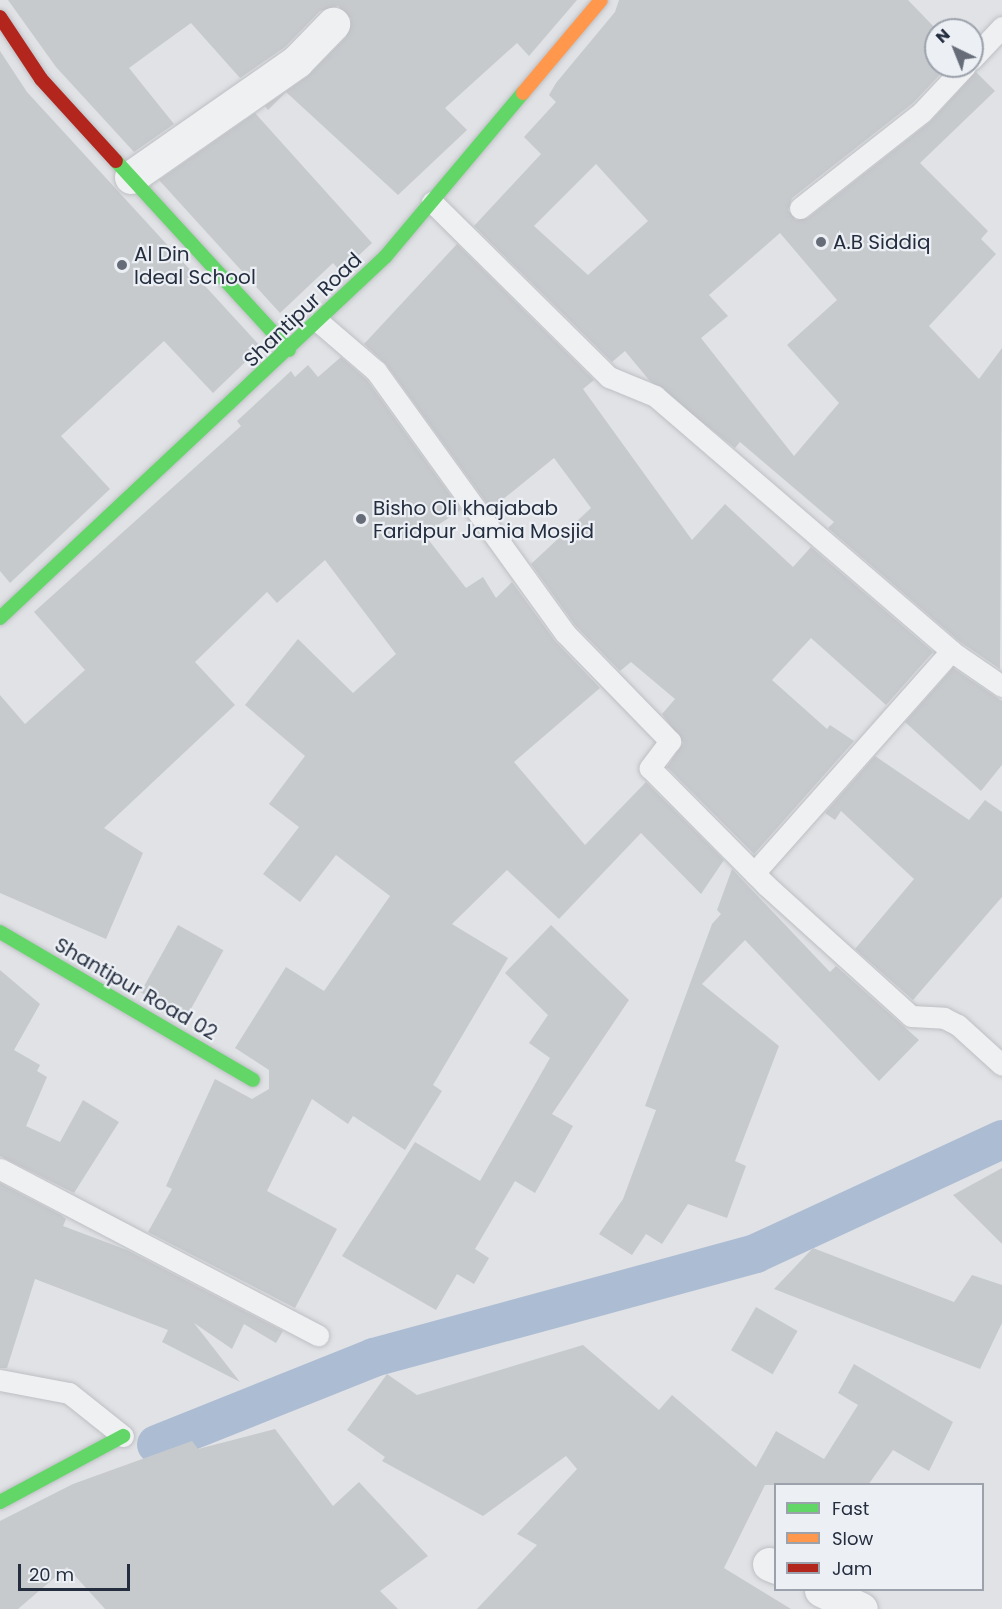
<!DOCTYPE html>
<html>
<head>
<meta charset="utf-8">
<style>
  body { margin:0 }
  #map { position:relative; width:1002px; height:1609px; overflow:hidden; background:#e0e2e5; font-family:Poppins,sans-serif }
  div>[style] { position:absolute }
  .canal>* { height:39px; margin:-19.5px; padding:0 19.5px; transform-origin:19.5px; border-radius:19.5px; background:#acbdd3 }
  .building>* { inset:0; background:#c7cacd; transform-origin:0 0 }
  .roads { filter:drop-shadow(0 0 2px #bdbfc3) drop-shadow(0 0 2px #bdbfc3) }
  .lane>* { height:21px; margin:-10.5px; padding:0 10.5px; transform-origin:10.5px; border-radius:10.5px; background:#eff0f2 }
  .street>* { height:33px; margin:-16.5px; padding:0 16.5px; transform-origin:16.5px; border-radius:16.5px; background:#eff0f2 }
  .fast>* { height:14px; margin:-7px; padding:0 7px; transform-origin:7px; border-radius:7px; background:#63d668 }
  .slow>* { height:14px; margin:-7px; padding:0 7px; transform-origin:7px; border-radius:7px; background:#ff974d }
  .jam>* { height:14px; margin:-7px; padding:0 7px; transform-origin:7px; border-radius:7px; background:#b3261e }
  .dots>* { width:16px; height:16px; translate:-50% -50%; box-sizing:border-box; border:3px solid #ecf0f5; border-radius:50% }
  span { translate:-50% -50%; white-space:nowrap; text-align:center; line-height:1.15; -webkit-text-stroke:4.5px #ecf0f5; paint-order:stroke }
  .poi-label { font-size:20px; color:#252e3f }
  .left { translate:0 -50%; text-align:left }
  .street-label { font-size:20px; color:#252e3f }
  .legend { position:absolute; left:774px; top:1483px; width:210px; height:108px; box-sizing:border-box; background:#ecf0f5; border:2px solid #9ca2ac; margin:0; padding:8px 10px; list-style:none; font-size:18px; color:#252e3f }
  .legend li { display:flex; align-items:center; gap:12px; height:30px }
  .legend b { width:30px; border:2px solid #9ca2ac }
  .north { position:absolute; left:924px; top:18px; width:60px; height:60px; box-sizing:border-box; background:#ecf0f5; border:2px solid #9ca2ac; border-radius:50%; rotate:317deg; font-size:16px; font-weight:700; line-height:24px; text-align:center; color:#252e3f }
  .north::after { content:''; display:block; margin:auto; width:21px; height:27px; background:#666d79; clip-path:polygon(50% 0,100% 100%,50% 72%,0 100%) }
  .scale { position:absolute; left:18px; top:1564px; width:112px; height:27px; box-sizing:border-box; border:3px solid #252e3f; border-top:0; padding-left:8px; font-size:18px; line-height:21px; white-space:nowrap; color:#252e3f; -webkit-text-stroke:4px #ecf0f5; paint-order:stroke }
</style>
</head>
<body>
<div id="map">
  <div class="canal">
    <i style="left:156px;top:1444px;width:234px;rotate:-21.8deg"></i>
    <i style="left:373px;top:1357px;width:396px;rotate:-15.2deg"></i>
    <i style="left:755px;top:1253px;width:272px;rotate:-24.8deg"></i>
  </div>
  <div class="building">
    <i style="clip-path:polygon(8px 0,577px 0,529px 56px,517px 43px,445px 108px,467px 130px,398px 195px,286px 92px,268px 110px,265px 106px,308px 76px,346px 37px,351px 19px,338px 6px,320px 11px,285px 47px,240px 78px,191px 23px,155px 49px,129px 68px,174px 124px,134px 152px,56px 67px)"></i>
    <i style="clip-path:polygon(evenodd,619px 0,908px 0,937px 30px,936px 66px,948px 66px,913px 103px,792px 198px,788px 210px,796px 220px,808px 218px,930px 122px,976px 72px,995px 91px,920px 163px,988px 231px,981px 239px,996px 254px,929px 326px,979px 379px,1002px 348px,1000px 669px,959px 641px,828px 528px,834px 522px,740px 442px,735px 448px,649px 380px,625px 351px,612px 362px,474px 226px,541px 154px,524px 137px,556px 102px,549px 95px,556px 83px,615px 12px,619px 0,596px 164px,648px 221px,588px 275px,534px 226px,596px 164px,619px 0,780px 233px,837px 300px,787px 345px,839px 403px,794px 456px,701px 338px,728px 316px,709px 295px,780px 233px)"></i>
    <i style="clip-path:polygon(0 51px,27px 92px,261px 347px,213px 393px,164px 341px,61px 436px,110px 489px,10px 583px,0 571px)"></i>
    <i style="clip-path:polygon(255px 113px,372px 243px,341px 272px,333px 263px,280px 313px,159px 180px)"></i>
    <i style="clip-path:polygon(457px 244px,594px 380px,583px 389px,692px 540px,725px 504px,793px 567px,811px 547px,933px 652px,886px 705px,811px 638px,772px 680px,827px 729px,830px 725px,854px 741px,754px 854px,667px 767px,683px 743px,662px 714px,675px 699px,631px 662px,620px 671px,575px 625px,531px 564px,591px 508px,554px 458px,491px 509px,386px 364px,364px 344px)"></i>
    <i style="clip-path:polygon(341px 357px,367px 380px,461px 510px,424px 534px,466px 588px,483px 577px,496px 598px,512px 582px,555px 641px,600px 688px,514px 762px,585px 845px,646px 782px,724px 860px,701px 894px,641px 833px,559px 919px,507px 870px,452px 924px,508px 958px,433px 1085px,442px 1091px,405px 1150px,353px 1116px,348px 1124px,312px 1099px,267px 1191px,337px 1229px,295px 1308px,148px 1232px,172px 1189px,166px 1186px,215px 1079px,252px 1099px,269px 1089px,269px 1070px,235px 1048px,286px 967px,324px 991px,390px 896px,336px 855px,300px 902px,263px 874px,299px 827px,269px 804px,305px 756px,245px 705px,298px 639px,353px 693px,396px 654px,325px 560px,277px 603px,267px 592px,195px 662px,235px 705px,104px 828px,143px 853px,106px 939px,0 893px,0 695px,25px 724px,85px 670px,34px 612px,241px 426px,237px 421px,291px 371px,295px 377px,308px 365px,318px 377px)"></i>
    <i style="clip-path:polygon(953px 668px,1002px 701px,1002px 765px,981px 791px,905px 722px)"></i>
    <i style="clip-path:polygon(875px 756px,969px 820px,985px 800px,1002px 812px,1002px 897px,913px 1000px,855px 949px,914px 879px,841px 811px,835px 820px,825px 813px)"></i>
    <i style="clip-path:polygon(732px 869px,830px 972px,836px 966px,919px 1040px,879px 1081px,745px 940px,702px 984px,779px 1046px,735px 1161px,746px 1166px,727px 1218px,688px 1204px,662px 1244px,646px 1234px,632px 1255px,599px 1234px,623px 1199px,656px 1110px,645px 1106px,712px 924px,721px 914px,717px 910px)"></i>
    <i style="left:178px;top:925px;width:52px;height:77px;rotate:29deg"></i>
    <i style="clip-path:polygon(551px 925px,629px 1000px,552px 1114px,573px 1126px,535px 1193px,515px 1181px,475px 1249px,489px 1258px,474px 1284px,457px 1274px,436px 1310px,342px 1256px,415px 1142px,480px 1181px,550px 1058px,529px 1043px,548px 1015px,505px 973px)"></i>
    <i style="clip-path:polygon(0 970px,40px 1004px,14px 1050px,40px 1065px,37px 1071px,47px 1077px,26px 1126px,60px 1142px,83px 1100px,119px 1122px,74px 1193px,0 1156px)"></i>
    <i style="clip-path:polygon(1002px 1168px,1002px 1244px,953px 1195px)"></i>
    <i style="clip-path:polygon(0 1183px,61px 1215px,66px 1219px,63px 1226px,127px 1250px,283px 1331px,276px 1343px,244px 1324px,232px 1349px,194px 1323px,240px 1382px,162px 1342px,168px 1330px,35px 1279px,7px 1368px,0 1368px)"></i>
    <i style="clip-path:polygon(813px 1248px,954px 1302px,972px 1275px,1002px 1285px,1002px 1323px,980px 1369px,774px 1289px)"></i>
    <i style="left:756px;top:1307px;width:48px;height:50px;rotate:30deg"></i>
    <i style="clip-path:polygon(583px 1345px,659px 1410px,672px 1395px,756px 1467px,776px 1431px,824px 1459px,858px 1405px,838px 1393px,854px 1364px,953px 1422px,929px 1471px,893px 1450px,868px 1485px,765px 1485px,724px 1568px,791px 1609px,477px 1609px,537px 1545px,517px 1534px,577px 1469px,566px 1456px,483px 1516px,382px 1461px,385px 1457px,347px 1430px,387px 1374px,417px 1395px)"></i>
    <i style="clip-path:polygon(275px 1429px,333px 1506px,359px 1482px,428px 1556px,380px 1591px,398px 1609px,105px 1609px,67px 1567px,18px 1609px,0 1609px,0 1521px,73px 1484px,192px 1441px,198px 1449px)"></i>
  </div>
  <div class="roads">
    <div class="lane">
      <i style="left:972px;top:59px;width:44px;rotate:-46.8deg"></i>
      <i style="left:432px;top:202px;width:249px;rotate:44.7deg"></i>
      <i style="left:609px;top:377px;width:50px;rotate:22.4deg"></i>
      <i style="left:655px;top:396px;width:391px;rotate:40.7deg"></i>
      <i style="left:800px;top:208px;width:155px;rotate:-38.2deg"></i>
      <i style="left:922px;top:112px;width:63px;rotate:-46.9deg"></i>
      <i style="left:319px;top:322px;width:75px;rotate:40.7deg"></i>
      <i style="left:376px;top:371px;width:323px;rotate:54.2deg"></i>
      <i style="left:565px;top:633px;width:151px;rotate:45.8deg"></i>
      <i style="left:670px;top:741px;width:34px;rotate:127deg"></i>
      <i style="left:650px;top:768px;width:165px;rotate:45.2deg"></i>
      <i style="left:766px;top:885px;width:195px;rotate:42.1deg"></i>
      <i style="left:911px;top:1016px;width:33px;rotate:3deg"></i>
      <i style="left:944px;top:1018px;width:16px;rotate:27deg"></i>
      <i style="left:958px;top:1025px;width:59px;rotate:42.3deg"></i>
      <i style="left:754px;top:873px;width:297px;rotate:-48.4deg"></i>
      <i style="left:951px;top:651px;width:62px;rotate:34.5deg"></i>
      <i style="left:0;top:1169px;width:359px;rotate:27.6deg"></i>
      <i style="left:0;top:1380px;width:70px;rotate:10.7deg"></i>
      <i style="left:69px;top:1393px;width:69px;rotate:38.5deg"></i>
    </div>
    <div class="street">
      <i style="left:131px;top:177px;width:203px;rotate:-34.9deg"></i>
      <i style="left:297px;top:61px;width:52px;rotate:-45.8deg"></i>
      <i style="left:769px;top:1564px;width:8px;rotate:23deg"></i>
      <i style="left:821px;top:1590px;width:44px;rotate:25.4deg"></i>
    </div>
    <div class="fast">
      <i style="left:116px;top:161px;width:256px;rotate:47.5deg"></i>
      <i style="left:0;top:618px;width:529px;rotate:-43.16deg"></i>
      <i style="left:386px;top:256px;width:213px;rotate:-50deg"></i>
      <i style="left:0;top:932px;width:293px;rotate:30.3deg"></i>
      <i style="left:0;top:1502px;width:140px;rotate:-28.2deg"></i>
    </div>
    <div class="slow">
      <i style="left:523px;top:93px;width:121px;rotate:-50deg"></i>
    </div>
    <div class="jam">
      <i style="left:0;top:17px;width:74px;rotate:56.5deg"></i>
      <i style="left:41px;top:79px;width:111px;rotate:47.6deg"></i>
    </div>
  </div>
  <div class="dots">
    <i style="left:821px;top:242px;background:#666d79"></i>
    <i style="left:122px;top:265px;background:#666d79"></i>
    <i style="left:361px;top:519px;background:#666d79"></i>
  </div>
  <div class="poi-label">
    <span class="left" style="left:833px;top:242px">A.B Siddiq</span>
    <span class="left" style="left:134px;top:266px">Al Din<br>Ideal School</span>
    <span class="left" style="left:373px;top:520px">Bisho Oli khajabab<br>Faridpur Jamia Mosjid</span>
  </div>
  <div class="street-label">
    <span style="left:303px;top:310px;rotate:-44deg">Shantipur Road</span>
    <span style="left:136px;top:989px;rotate:30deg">Shantipur Road 02</span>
  </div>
  <ul class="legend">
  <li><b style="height:8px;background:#63d668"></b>Fast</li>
  <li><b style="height:8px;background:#ff974d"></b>Slow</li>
  <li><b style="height:8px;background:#b3261e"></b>Jam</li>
  </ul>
  <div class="north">N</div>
  <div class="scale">20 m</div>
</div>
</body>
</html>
